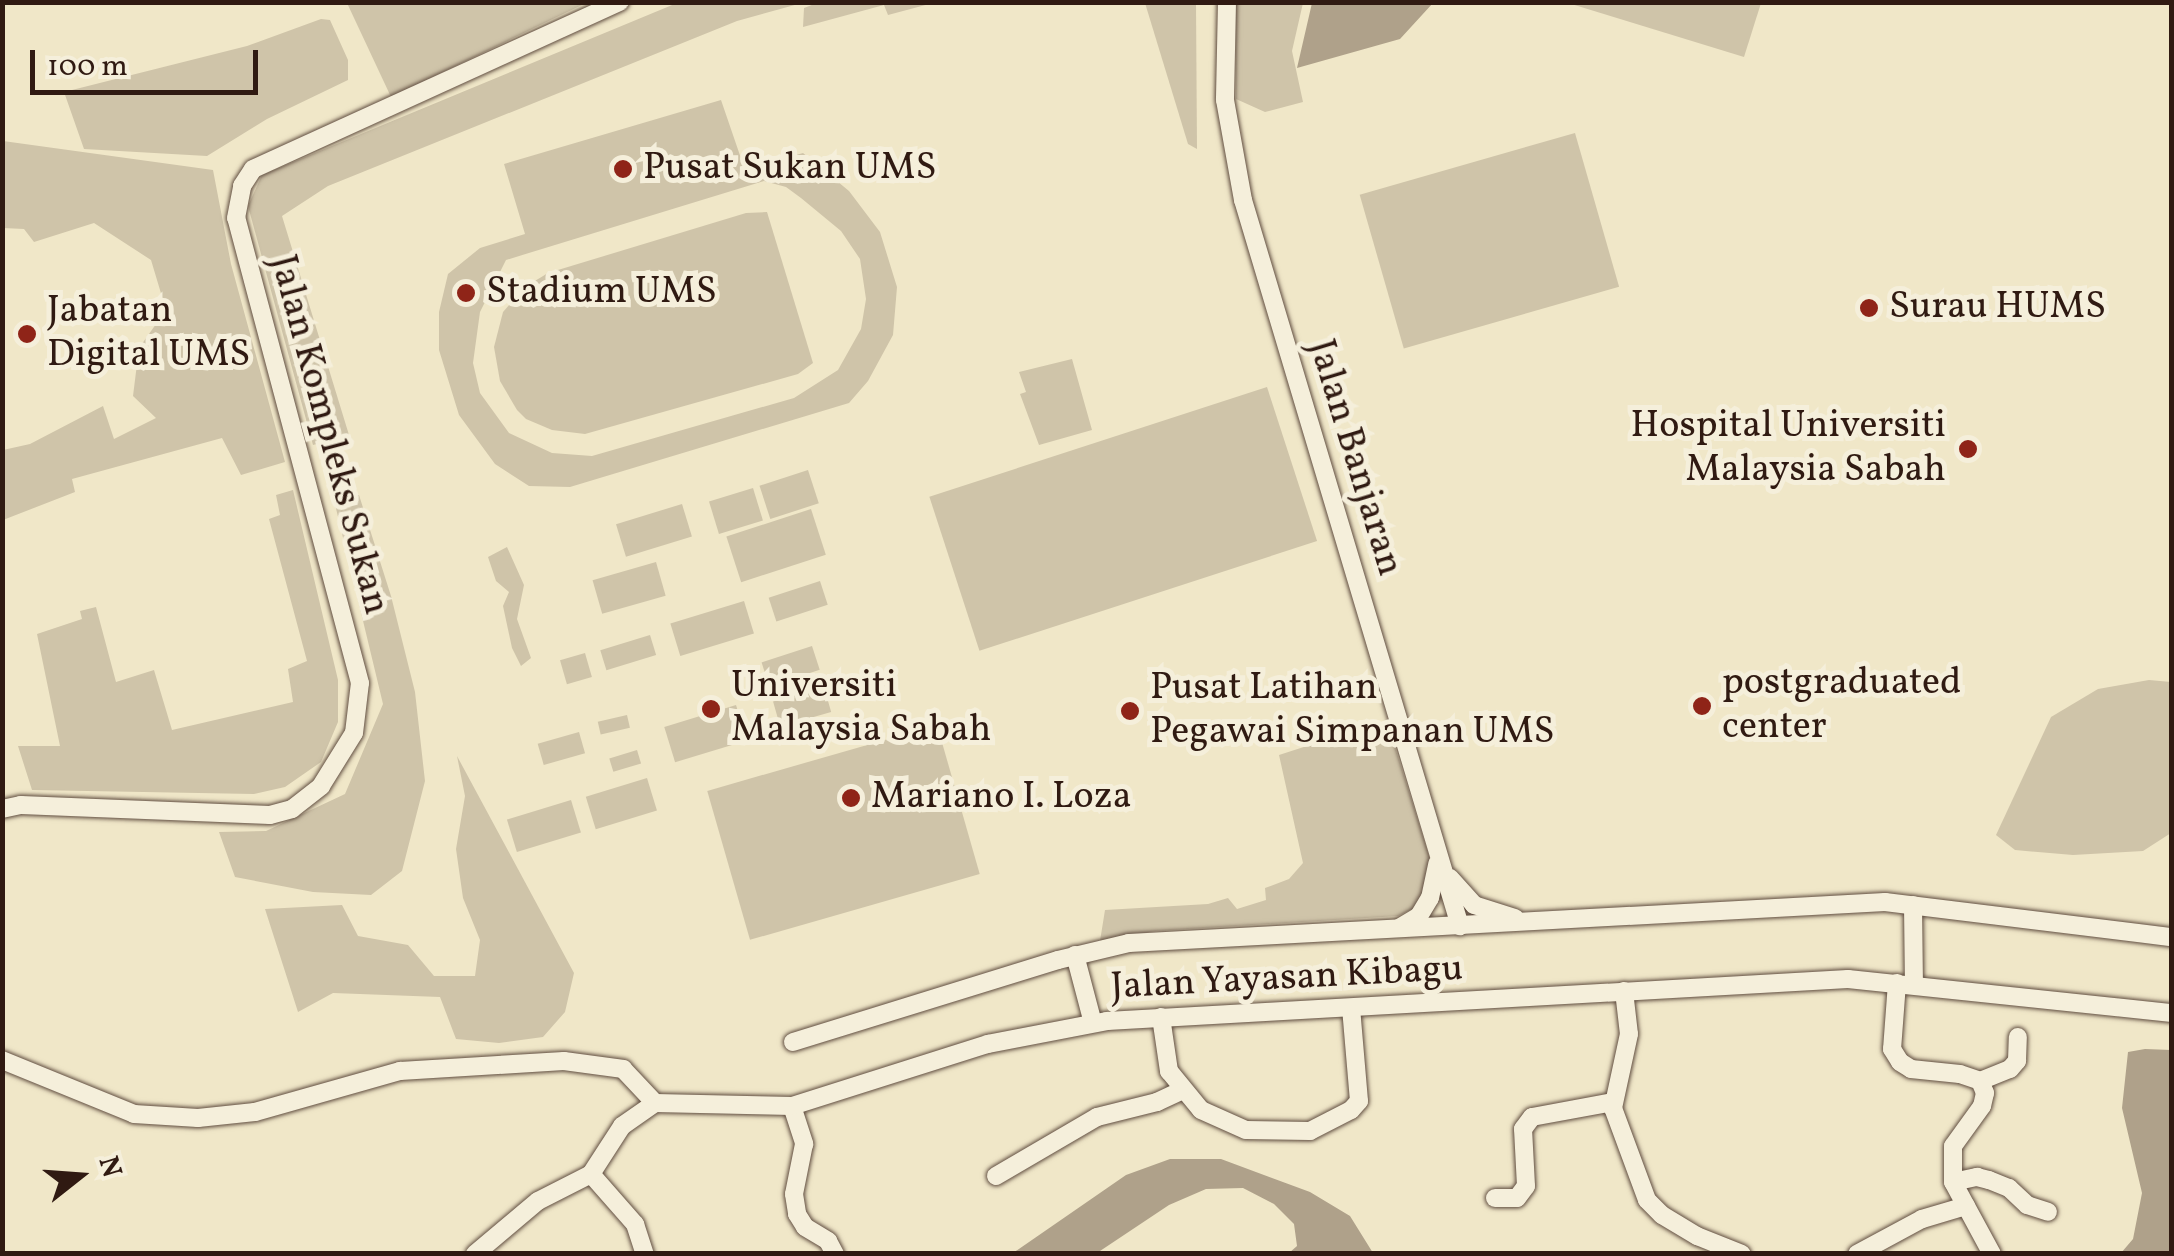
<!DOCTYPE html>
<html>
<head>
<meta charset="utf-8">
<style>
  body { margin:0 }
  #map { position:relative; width:2174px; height:1256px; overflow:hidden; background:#f0e7c8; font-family:Vollkorn,serif }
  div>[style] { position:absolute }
  .green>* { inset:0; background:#cfc4a9; transform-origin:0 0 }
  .water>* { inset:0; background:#afa18a }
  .roads { filter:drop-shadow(0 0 2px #604d40) drop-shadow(0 0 2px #604d40) }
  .minor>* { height:18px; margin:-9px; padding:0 9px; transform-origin:9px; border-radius:9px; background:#f5efdb }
  .dots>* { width:28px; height:28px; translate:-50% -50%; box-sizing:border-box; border:5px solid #f5efdb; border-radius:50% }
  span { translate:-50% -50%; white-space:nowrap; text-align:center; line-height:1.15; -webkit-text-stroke:10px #f5efdb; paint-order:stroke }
  .poi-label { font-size:38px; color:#301a12 }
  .left { translate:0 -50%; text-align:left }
  .right { translate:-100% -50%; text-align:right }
  .street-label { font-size:38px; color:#301a12 }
  .frame { position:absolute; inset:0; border:5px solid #301a12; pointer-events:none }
  .north { position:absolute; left:30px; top:1126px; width:100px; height:100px; -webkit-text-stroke:8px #f5efdb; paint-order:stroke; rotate:73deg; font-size:28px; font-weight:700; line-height:40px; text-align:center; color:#301a12 }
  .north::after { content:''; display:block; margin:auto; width:35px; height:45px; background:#301a12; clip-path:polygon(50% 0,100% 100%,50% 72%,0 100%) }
  .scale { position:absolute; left:30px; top:50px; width:228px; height:45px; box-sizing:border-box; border:5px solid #301a12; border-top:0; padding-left:12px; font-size:30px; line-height:35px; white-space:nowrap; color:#301a12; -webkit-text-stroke:8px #f5efdb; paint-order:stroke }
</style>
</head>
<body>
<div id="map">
  <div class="green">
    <i style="clip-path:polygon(347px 3px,586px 3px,391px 97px)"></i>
    <i style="clip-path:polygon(677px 3px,802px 3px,737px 21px,328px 186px,282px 216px,349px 435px,313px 445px,248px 206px,262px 175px)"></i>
    <i style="clip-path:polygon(817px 3px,817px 2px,933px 3px,888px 15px,884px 5px,803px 27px,804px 8px)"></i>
    <i style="clip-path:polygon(1145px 3px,1196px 3px,1197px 149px,1188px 144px)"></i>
    <i style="clip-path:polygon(1236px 3px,1303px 3px,1292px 51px,1303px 102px,1265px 112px,1236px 99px)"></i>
    <i style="clip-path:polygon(1568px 3px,1761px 2px,1761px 3px,1744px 57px)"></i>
    <i style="clip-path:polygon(321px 19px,330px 20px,348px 60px,348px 80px,267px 119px,207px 156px,84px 149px,64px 92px,247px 46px)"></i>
    <i style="clip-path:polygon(evenodd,721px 100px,745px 170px,803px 153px,849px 191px,880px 232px,897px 287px,893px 335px,868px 381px,849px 403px,570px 487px,529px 486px,495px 464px,459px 415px,439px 350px,439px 312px,448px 274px,480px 248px,525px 234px,504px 164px,721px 100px,764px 181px,786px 187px,801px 198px,841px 231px,860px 259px,866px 299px,861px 329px,838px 370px,794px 398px,592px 456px,552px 453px,509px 433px,480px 393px,473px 363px,480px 312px,506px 260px,764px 181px)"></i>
    <i style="left:1575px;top:133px;width:160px;height:224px;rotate:74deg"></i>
    <i style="clip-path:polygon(3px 141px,213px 170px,231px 264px,285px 462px,241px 475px,222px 438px,72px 479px,75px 492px,3px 520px,3px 450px,30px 444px,103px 406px,114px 439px,156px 418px,133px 396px,139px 348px,166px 310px,151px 260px,94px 223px,34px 242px,24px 229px,3px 228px)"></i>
    <i style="clip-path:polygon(767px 212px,813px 363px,798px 374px,585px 434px,552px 430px,526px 419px,517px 410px,500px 381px,494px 347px,503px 312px,525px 287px,548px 273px,746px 213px)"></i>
    <i style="clip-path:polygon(1072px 359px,1092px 430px,1039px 445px,1020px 394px,1026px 392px,1019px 372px)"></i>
    <i style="left:1267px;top:387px;width:162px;height:355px;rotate:72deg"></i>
    <i style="left:808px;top:470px;width:35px;height:51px;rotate:72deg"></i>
    <i style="left:753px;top:488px;width:34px;height:46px;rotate:73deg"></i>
    <i style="clip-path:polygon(293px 490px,338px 680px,338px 722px,321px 762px,285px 787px,254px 794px,32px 790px,18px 746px,60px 746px,37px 634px,82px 619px,80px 611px,96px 607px,116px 682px,154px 670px,172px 730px,293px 702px,288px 669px,307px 661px,269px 519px,280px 515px,276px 495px)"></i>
    <i style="clip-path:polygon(359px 495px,391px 596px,415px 692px,425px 781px,402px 871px,371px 895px,313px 892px,235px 877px,219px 832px,266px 831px,345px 794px,383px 704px,333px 496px)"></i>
    <i style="left:682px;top:504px;width:34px;height:69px;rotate:73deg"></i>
    <i style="left:811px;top:509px;width:48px;height:89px;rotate:72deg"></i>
    <i style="clip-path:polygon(507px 547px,524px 585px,517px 619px,531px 658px,521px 666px,512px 648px,503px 606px,509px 592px,496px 581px,488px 557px)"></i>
    <i style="left:656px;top:562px;width:35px;height:66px;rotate:74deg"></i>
    <i style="left:820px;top:581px;width:25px;height:54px;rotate:72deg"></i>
    <i style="left:744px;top:601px;width:34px;height:77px;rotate:73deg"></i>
    <i style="left:650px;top:635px;width:21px;height:52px;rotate:73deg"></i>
    <i style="left:812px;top:646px;width:25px;height:53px;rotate:72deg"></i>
    <i style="left:585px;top:653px;width:25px;height:26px;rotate:74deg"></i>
    <i style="clip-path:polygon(2149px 680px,2171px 682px,2171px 833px,2143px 851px,2073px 855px,2015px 850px,1996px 835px,2051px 717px,2098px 689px)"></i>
    <i style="left:824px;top:687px;width:26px;height:53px;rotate:74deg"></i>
    <i style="left:736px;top:705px;width:37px;height:75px;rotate:73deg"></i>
    <i style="left:627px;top:715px;width:13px;height:30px;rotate:77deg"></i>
    <i style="clip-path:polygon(1375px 724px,1390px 731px,1429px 856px,1431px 883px,1422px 904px,1398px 916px,1155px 931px,1100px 941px,1105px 910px,1208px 904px,1228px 898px,1237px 909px,1266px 900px,1265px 888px,1289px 879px,1303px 863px,1279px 755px)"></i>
    <i style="left:937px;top:725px;width:155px;height:239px;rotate:74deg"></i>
    <i style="left:579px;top:732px;width:22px;height:43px;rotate:74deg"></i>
    <i style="left:637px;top:750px;width:14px;height:29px;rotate:73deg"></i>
    <i style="clip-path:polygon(457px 756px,574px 973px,565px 1012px,543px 1037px,499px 1043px,456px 1039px,440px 997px,333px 993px,298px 1012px,265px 909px,342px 905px,358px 936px,408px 945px,434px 976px,475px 976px,480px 940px,463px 898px,456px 849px,465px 796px)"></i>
    <i style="left:647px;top:778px;width:34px;height:64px;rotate:73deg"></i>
    <i style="left:571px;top:800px;width:34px;height:67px;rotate:73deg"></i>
  </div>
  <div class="water">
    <i style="clip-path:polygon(1312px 3px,1312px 2px,1433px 3px,1400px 39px,1297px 68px)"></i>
    <i style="clip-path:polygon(2145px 1049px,2171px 1050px,2171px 1253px,2121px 1253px,2133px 1239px,2142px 1193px,2122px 1108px,2128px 1052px)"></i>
    <i style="clip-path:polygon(1170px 1159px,1221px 1159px,1310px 1192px,1350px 1216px,1373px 1253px,1289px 1253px,1297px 1246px,1294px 1224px,1274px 1204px,1243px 1188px,1206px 1189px,1169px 1205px,1097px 1253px,1013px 1253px,1126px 1175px)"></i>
  </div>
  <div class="roads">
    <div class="minor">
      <i style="left:1227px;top:2px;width:98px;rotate:91.2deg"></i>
      <i style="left:1225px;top:100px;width:102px;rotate:79.8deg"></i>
      <i style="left:1243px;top:200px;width:758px;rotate:73.36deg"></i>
      <i style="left:2px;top:809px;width:19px;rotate:-12deg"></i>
      <i style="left:21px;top:805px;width:249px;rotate:2.3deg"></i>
      <i style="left:270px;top:815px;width:23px;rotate:-15deg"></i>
      <i style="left:292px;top:809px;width:37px;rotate:-38deg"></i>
      <i style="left:321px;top:786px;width:62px;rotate:-58.1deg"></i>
      <i style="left:354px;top:733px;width:50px;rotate:-83.2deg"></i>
      <i style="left:360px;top:683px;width:481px;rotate:-104.9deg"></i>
      <i style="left:236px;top:218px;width:33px;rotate:-79deg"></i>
      <i style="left:242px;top:186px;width:20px;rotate:-57deg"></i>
      <i style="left:253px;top:169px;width:403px;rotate:-24.5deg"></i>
      <i style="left:1450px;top:878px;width:36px;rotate:48deg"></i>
      <i style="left:1474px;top:905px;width:43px;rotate:17.6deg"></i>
      <i style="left:1913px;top:905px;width:79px;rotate:89.3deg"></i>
      <i style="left:1399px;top:928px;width:23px;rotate:-31deg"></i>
      <i style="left:1419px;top:916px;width:21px;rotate:-59deg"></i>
      <i style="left:1430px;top:898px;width:35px;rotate:-78deg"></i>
      <i style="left:1075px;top:955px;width:70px;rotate:75.2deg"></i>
      <i style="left:1897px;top:983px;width:66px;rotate:94.3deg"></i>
      <i style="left:1892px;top:1049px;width:15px;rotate:58deg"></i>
      <i style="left:1900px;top:1062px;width:13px;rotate:32deg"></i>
      <i style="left:1911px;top:1069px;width:49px;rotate:5.8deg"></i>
      <i style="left:1960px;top:1074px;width:21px;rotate:19deg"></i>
      <i style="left:1980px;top:1081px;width:13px;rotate:67deg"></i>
      <i style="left:1985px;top:1093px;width:13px;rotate:103deg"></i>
      <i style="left:1982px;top:1106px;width:49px;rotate:125.9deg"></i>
      <i style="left:1953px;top:1146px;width:36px;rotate:90deg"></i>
      <i style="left:1953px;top:1182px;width:82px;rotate:61.6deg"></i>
      <i style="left:1624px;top:991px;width:43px;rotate:83.4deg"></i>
      <i style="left:1629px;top:1034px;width:76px;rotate:102.2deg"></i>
      <i style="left:1613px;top:1108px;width:98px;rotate:69.7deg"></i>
      <i style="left:1647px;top:1200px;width:21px;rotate:45deg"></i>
      <i style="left:1662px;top:1215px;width:41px;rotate:31deg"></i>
      <i style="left:1697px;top:1236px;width:48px;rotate:21.8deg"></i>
      <i style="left:1161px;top:1017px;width:55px;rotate:81.6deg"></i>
      <i style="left:1169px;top:1071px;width:50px;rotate:50.6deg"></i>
      <i style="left:1201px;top:1110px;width:49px;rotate:24deg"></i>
      <i style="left:1246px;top:1130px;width:64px;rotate:0.9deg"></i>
      <i style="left:1310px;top:1131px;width:46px;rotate:-27.1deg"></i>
      <i style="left:1351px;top:1110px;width:12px;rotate:-48deg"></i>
      <i style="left:1359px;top:1101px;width:93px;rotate:-94.9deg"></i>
      <i style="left:793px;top:1042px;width:277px;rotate:-17.2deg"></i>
      <i style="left:1058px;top:960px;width:73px;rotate:-13.5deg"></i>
      <i style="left:1129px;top:943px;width:757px;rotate:-3.1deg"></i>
      <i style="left:1885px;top:902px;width:289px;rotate:7deg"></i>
      <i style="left:2px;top:1060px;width:143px;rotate:22.2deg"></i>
      <i style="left:134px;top:1114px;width:64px;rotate:3.6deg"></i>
      <i style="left:198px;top:1118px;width:57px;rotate:-6deg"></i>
      <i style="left:255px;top:1112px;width:151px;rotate:-15.8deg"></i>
      <i style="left:400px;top:1071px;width:164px;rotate:-3.5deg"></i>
      <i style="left:564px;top:1061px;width:60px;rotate:7.7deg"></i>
      <i style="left:623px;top:1069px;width:47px;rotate:46.7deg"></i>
      <i style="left:1980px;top:1081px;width:32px;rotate:-22deg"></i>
      <i style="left:2010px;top:1069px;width:11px;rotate:-49deg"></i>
      <i style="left:2017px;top:1061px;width:24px;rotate:-88deg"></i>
      <i style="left:792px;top:1106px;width:40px;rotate:72deg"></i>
      <i style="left:804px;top:1144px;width:51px;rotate:101.3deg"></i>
      <i style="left:794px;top:1194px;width:20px;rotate:81deg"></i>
      <i style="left:797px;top:1214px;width:15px;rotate:58deg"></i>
      <i style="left:805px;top:1227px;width:27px;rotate:31deg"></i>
      <i style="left:828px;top:1241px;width:15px;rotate:62deg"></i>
      <i style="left:591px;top:1174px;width:67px;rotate:48.7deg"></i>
      <i style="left:635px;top:1224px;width:32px;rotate:72deg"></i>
      <i style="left:996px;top:1176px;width:117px;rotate:-30.3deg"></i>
      <i style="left:1097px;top:1117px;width:62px;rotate:-14deg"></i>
      <i style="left:1157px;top:1102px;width:26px;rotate:-25deg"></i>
      <i style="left:1953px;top:1182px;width:25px;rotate:-12deg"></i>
      <i style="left:1977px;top:1177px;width:12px;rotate:14deg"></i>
      <i style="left:1989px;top:1180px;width:22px;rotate:22deg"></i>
      <i style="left:2009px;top:1188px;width:25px;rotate:43deg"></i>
      <i style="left:2027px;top:1205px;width:22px;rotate:18deg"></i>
      <i style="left:1495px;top:1198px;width:22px"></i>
      <i style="left:1517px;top:1198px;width:15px;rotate:-53deg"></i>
      <i style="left:1526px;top:1186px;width:57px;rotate:-93deg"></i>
      <i style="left:1523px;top:1129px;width:15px;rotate:-53deg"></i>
      <i style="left:1532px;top:1117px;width:82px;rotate:-10.5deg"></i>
      <i style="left:475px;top:1254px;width:82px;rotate:-40.1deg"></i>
      <i style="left:538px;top:1201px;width:59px;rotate:-27deg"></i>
      <i style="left:591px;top:1174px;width:57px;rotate:-57.1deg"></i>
      <i style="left:622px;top:1126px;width:40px;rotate:-34.9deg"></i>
      <i style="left:655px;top:1103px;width:137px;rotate:1.3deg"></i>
      <i style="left:792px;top:1106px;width:206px;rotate:-17.6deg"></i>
      <i style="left:988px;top:1044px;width:121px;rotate:-10.9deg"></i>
      <i style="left:1107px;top:1021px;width:742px;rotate:-3.24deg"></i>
      <i style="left:1848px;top:979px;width:326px;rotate:6deg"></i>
      <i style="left:1857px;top:1254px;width:74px;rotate:-28.3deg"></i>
      <i style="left:1922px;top:1219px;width:46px;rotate:-16.5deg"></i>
    </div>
  </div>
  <div class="dots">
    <i style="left:623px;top:169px;background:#8f2418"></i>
    <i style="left:466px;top:293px;background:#8f2418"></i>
    <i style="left:1869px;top:308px;background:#8f2418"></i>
    <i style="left:27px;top:334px;background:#8f2418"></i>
    <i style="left:1968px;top:449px;background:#8f2418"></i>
    <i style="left:1702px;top:706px;background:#8f2418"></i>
    <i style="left:711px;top:709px;background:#8f2418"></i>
    <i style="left:1130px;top:711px;background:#8f2418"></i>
    <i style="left:851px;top:798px;background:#8f2418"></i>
  </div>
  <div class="poi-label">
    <span class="left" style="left:643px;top:169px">Pusat Sukan UMS</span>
    <span class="left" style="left:486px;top:293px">Stadium UMS</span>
    <span class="left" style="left:1889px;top:308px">Surau HUMS</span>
    <span class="left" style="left:47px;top:334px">Jabatan<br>Digital UMS</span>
    <span class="right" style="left:1946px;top:449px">Hospital Universiti<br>Malaysia Sabah</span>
    <span class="left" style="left:1722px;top:706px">postgraduated<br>center</span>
    <span class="left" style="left:731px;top:709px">Universiti<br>Malaysia Sabah</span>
    <span class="left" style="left:1150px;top:711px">Pusat Latihan<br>Pegawai Simpanan UMS</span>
    <span class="left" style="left:871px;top:798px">Mariano I. Loza</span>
  </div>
  <div class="street-label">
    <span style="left:328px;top:435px;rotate:75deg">Jalan Kompleks Sukan</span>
    <span style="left:1354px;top:458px;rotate:73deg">Jalan Banjaran</span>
    <span style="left:1287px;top:979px;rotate:-3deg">Jalan Yayasan Kibagu</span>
  </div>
  <div class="frame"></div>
  <div class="north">N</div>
  <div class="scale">100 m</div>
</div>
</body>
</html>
